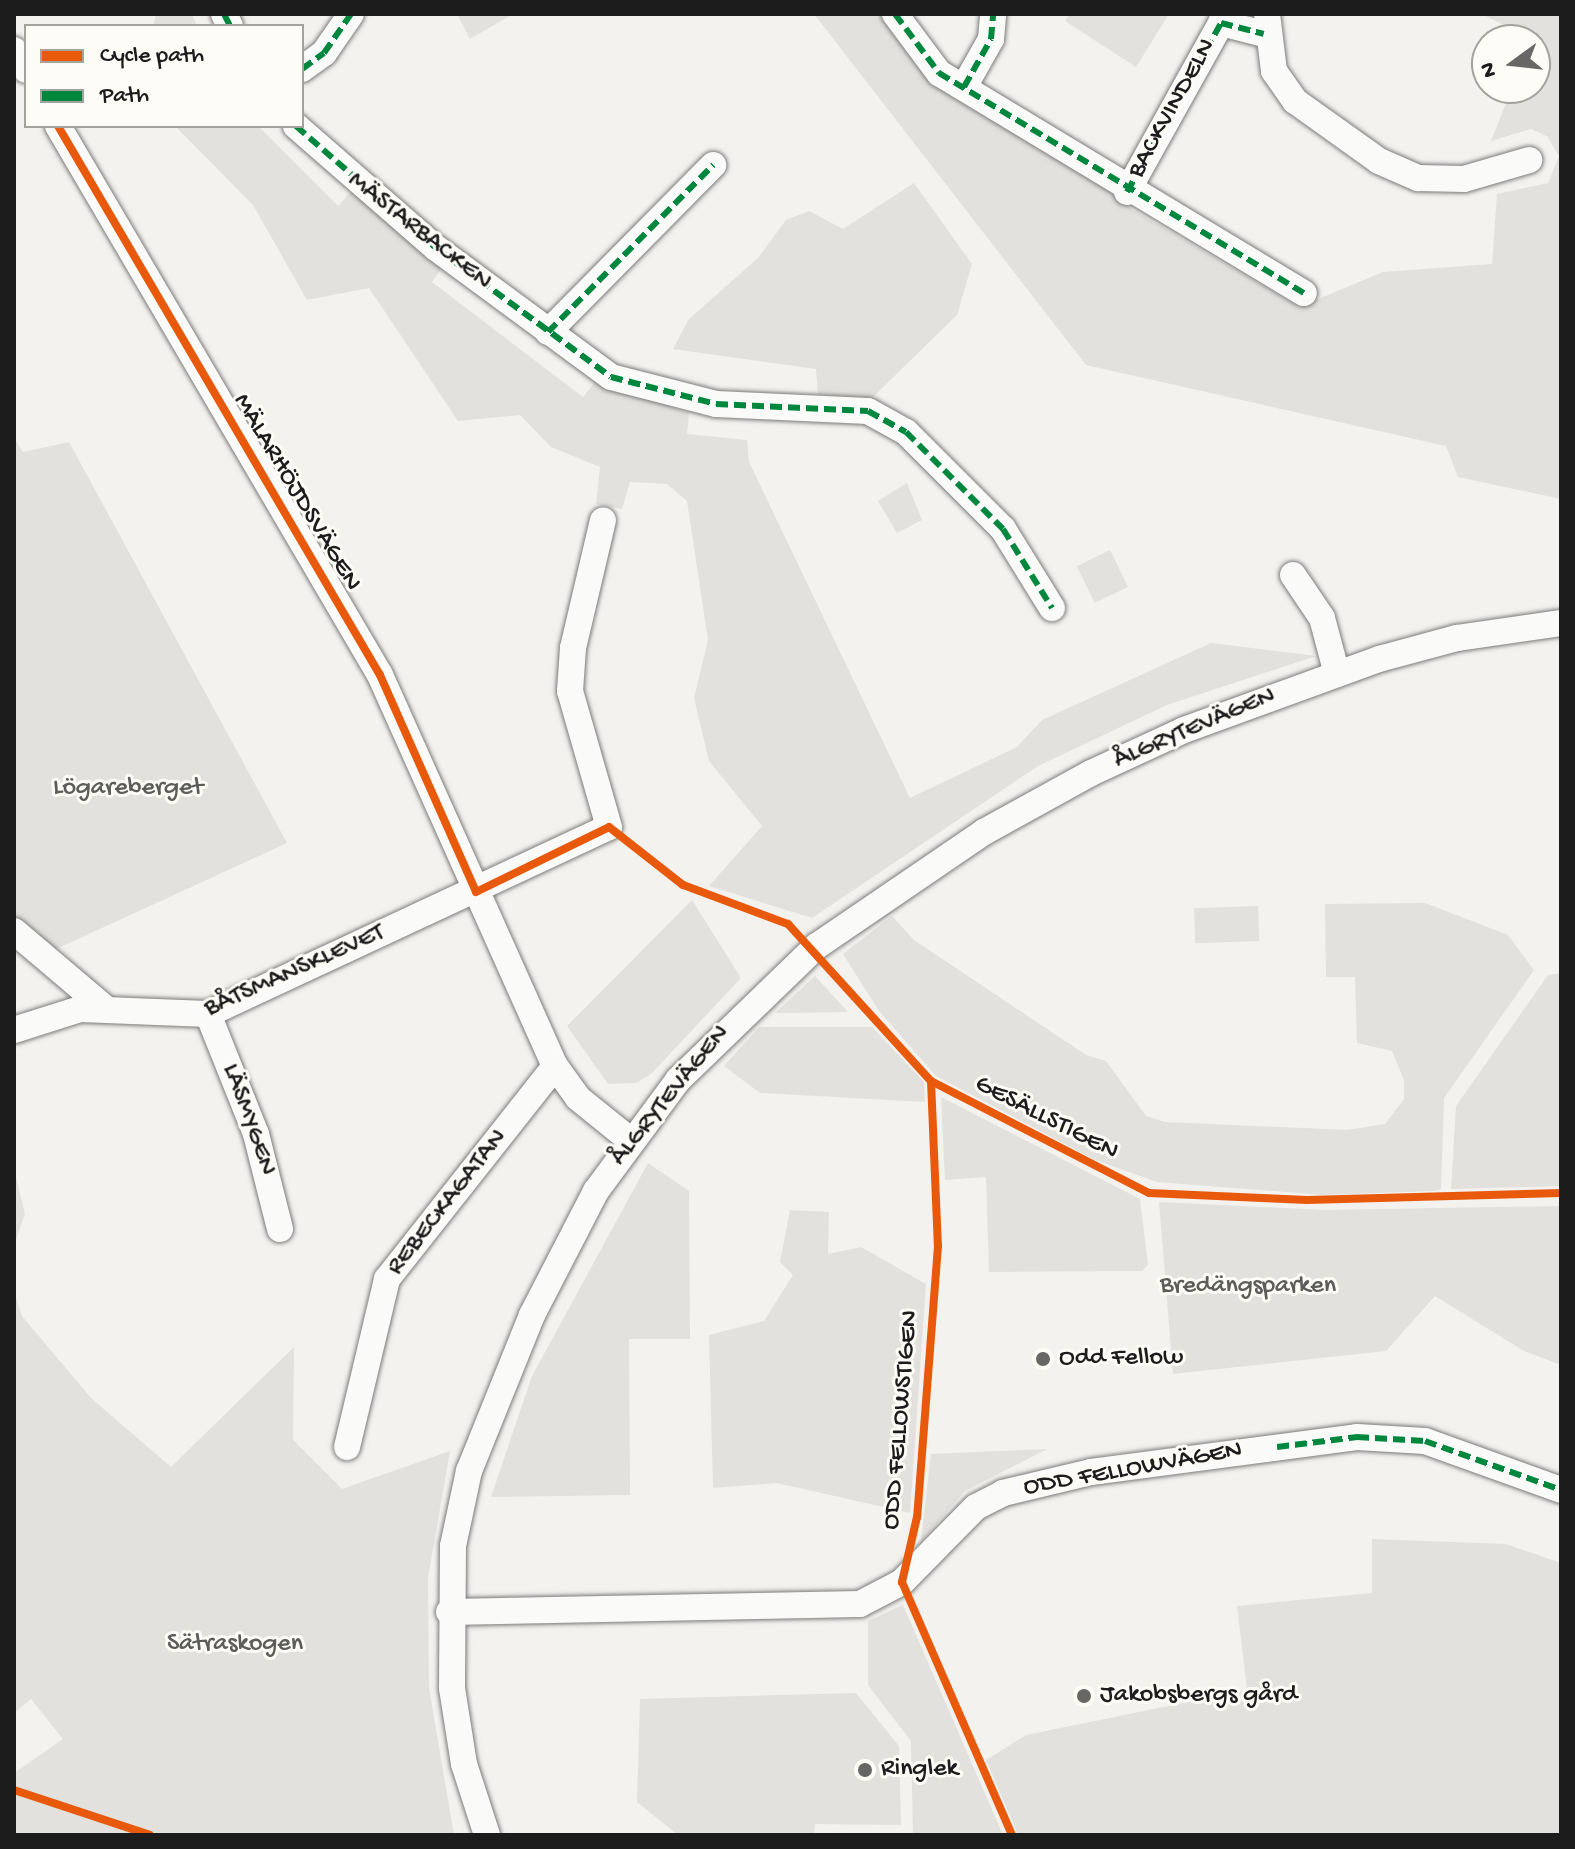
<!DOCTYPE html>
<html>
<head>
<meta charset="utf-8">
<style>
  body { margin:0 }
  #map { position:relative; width:1575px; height:1849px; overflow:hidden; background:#f3f2ef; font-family:"Gochi Hand",sans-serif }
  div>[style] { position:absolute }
  .green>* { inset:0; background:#e2e1dd; transform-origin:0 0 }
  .roads { filter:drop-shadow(0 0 2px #7d7c7b) drop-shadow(0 0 2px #7d7c7b) }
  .minor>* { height:26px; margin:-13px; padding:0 13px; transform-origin:13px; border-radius:13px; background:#fafaf8 }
  .quiet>* { height:6px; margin-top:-3px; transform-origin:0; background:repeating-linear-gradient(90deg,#00873e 0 12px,transparent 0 18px) }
  .cycleway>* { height:8px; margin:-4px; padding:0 4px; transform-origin:4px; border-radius:4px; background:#e8590c }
  .dots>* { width:22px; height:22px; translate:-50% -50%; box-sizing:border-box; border:4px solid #fdfcf7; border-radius:50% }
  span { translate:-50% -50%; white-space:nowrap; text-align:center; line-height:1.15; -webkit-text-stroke:6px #fdfcf7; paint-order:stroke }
  .street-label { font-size:26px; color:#1c1c1c }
  .park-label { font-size:26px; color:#5c5c5b }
  .poi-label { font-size:26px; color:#1c1c1c }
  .left { translate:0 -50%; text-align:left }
  .frame { position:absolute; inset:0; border:16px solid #1c1c1c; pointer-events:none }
  .legend { position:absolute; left:24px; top:24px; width:280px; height:104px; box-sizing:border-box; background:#fdfcf7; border:2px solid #a3a29f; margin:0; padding:10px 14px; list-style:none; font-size:24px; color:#1c1c1c }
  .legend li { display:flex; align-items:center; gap:16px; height:40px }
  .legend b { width:40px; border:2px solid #a3a29f }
  .north { position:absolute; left:1471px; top:24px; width:80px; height:80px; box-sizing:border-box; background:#fdfcf7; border:2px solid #a3a29f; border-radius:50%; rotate:255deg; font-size:22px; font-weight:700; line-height:32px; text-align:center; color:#1c1c1c }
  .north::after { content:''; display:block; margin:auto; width:28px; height:36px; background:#676766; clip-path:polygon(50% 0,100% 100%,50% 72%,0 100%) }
</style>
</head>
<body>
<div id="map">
  <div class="green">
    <i style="clip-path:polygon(156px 14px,192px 14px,197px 26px,153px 26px)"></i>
    <i style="clip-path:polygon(457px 14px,513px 14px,470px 39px)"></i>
    <i style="clip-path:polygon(814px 14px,881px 14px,922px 69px,1080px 165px,1123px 204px,1299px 307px,1383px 272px,1492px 264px,1497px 194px,1548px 183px,1559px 156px,1547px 136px,1531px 129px,1491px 141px,1512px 88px,1535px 88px,1535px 40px,1481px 14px,1561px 14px,1561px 499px,1458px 477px,1446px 446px,1086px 365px)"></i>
    <i style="clip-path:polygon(1069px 14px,1169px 14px,1136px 67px,1065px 21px)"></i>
    <i style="clip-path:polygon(175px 126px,258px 126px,338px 206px,352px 191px,444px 265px,432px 282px,583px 397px,596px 381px,689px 413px,687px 434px,747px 440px,749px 462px,910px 798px,1017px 747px,1042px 720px,1211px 643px,1316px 656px,1167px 705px,1038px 766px,812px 918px,709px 886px,762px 826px,709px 761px,694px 698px,708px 640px,687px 501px,667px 484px,630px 482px,622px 509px,596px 504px,600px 467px,551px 447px,520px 415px,458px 421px,369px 288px,307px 300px,253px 205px)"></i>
    <i style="clip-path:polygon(914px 183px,972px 264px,957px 315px,872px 398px,818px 394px,816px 369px,673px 349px,689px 319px,758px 258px,786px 220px,809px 211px,843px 229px)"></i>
    <i style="clip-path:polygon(14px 438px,23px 452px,69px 442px,287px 843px,54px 950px,14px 915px)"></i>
    <i style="clip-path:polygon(907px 483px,922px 520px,897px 533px,878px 501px)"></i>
    <i style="left:1110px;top:550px;width:41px;height:37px;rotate:64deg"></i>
    <i style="clip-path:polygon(692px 900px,741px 978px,651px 1074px,636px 1083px,608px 1084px,567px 1026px)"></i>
    <i style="clip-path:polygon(1425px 903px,1508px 935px,1534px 970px,1444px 1098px,1441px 1189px,1434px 1191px,1323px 1195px,1157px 1182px,1095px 1160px,936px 1076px,879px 1011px,843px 954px,892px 916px,914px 940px,1086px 1055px,1106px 1061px,1146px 1116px,1165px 1122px,1347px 1130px,1385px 1124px,1404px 1099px,1404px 1080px,1392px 1051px,1357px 1043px,1355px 977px,1326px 977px,1325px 904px)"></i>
    <i style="left:1258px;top:906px;width:35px;height:64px;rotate:88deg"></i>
    <i style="clip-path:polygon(1561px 973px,1561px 1186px,1451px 1189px,1456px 1106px,1548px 975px)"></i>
    <i style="clip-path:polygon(815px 976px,848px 1012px,775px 1013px)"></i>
    <i style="clip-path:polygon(759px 1027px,872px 1027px,924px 1082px,925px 1102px,760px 1093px,724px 1066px)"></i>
    <i style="clip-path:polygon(941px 1097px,1140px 1199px,1148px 1265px,1142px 1271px,989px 1272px,986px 1177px,945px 1180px)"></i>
    <i style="clip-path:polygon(648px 1163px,689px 1191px,690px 1339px,629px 1339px,630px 1495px,491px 1497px,532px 1376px)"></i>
    <i style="clip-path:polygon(14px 1169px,25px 1214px,14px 1245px)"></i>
    <i style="clip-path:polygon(1159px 1202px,1326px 1210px,1561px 1206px,1561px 1365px,1524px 1351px,1435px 1296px,1386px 1351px,1173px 1374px)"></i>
    <i style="clip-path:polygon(790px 1210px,829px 1212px,828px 1254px,861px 1247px,926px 1284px,910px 1513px,777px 1483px,713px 1488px,709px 1335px,764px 1321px,793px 1275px,780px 1262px)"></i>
    <i style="clip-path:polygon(14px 1292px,22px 1316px,91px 1398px,171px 1467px,294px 1347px,293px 1440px,342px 1489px,450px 1451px,428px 1578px,429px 1688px,454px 1835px,14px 1835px,14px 1773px,63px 1739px,31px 1699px,14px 1713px)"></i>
    <i style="clip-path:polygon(1047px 1449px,965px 1491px,921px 1541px,931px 1454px)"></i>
    <i style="clip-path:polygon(1372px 1539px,1506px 1544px,1561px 1563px,1561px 1835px,1018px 1835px,986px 1760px,1026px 1735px,1247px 1690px,1237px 1606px,1372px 1593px)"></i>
    <i style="clip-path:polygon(903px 1605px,1003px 1835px,913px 1835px,911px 1741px,868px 1685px,868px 1621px)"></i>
    <i style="clip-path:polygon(856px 1693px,899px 1746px,901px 1825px,815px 1824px,814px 1835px,678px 1835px,637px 1802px,640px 1699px)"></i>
  </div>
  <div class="roads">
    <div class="minor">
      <i style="left:224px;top:14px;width:13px;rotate:63deg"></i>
      <i style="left:895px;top:14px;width:74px;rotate:53.3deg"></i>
      <i style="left:939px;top:73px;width:426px;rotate:31.1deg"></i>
      <i style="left:1267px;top:14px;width:57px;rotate:83deg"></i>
      <i style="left:1274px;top:71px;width:37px;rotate:55deg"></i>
      <i style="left:1295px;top:101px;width:103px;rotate:35.5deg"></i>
      <i style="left:1379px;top:161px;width:43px;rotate:23.6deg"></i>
      <i style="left:1418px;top:178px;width:46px;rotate:1.2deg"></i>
      <i style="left:1464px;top:179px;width:68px;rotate:-16.3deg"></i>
      <i style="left:14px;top:50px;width:23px;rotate:59deg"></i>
      <i style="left:302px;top:69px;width:27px;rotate:-36deg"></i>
      <i style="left:324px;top:53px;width:47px;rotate:-55.3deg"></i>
      <i style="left:964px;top:87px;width:55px;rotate:-60.6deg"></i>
      <i style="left:991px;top:39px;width:25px;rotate:-85deg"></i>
      <i style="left:58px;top:126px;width:636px;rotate:59.61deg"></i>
      <i style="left:380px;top:675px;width:428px;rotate:65.9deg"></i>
      <i style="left:555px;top:1066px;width:39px;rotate:54deg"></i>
      <i style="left:578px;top:1098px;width:67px;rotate:38.9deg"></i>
      <i style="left:296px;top:126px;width:186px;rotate:41.1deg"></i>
      <i style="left:436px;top:248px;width:217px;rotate:36.4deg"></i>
      <i style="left:611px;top:377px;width:108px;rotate:14.4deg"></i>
      <i style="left:716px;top:404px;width:152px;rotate:2.6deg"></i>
      <i style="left:868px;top:411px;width:43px;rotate:28.9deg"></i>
      <i style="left:906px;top:432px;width:137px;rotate:45deg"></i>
      <i style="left:1003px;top:529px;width:93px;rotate:58.2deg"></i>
      <i style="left:1127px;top:192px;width:193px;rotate:-60.9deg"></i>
      <i style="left:1221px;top:23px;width:44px;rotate:14.3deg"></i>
      <i style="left:548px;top:332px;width:235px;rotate:-45.3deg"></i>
      <i style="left:1293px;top:575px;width:52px;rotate:56deg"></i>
      <i style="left:1322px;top:618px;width:58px;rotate:75deg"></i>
      <i style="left:14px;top:931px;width:121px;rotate:40.3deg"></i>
      <i style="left:208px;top:1014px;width:129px;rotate:68.2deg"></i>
      <i style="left:256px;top:1134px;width:98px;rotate:75.8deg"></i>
      <i style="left:14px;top:1030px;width:69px;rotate:-17.7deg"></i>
      <i style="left:80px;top:1009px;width:128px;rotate:2.2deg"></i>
      <i style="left:208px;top:1014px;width:442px;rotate:-25deg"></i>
      <i style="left:609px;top:827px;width:141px;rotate:-106deg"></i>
      <i style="left:570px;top:691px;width:43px;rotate:-86deg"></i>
      <i style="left:573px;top:648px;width:131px;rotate:-76.8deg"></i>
      <i style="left:347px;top:1447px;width:173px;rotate:-76.6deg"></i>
      <i style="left:387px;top:1279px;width:271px;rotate:-51.7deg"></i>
      <i style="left:449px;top:1612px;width:411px;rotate:-1.1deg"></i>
      <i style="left:860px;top:1604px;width:47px;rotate:-27.6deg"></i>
      <i style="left:902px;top:1582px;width:105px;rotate:-45.4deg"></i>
      <i style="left:976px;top:1507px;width:30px;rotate:-27deg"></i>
      <i style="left:1003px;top:1493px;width:90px;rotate:-13.4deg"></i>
      <i style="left:1091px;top:1472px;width:268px;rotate:-7.5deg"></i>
      <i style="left:1357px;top:1437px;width:68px;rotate:3.4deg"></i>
      <i style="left:1425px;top:1441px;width:145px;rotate:19.8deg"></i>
      <i style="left:487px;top:1835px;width:75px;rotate:-107.9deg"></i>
      <i style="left:464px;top:1764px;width:77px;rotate:-99deg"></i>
      <i style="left:452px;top:1688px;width:142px;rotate:-89.6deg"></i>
      <i style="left:453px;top:1546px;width:77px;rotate:-78deg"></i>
      <i style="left:469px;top:1471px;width:168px;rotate:-68deg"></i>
      <i style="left:532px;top:1315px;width:140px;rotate:-62.7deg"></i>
      <i style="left:596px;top:1191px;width:138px;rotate:-53.5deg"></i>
      <i style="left:678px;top:1080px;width:193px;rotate:-44deg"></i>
      <i style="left:817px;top:946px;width:202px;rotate:-34.3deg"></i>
      <i style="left:984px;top:832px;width:122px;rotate:-28.9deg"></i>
      <i style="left:1091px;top:773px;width:102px;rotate:-24.8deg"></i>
      <i style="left:1184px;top:730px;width:208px;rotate:-20deg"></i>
      <i style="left:1379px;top:659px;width:81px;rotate:-15.1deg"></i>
      <i style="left:1457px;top:638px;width:105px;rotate:-8.2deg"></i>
    </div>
  </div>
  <div class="quiet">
    <i style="left:224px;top:14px;width:13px;rotate:63deg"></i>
    <i style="left:895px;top:14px;width:74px;rotate:53.3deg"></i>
    <i style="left:939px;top:73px;width:426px;rotate:31.1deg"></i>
    <i style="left:302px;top:69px;width:27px;rotate:-36deg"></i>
    <i style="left:324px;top:53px;width:47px;rotate:-55.3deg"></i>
    <i style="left:964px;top:87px;width:55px;rotate:-60.6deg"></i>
    <i style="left:991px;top:39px;width:25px;rotate:-85deg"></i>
    <i style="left:296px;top:126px;width:186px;rotate:41.1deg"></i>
    <i style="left:436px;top:248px;width:217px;rotate:36.4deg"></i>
    <i style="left:611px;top:377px;width:108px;rotate:14.4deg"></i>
    <i style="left:716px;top:404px;width:152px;rotate:2.6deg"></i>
    <i style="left:868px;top:411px;width:43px;rotate:28.9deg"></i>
    <i style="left:906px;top:432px;width:137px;rotate:45deg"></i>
    <i style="left:1003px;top:529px;width:93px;rotate:58.2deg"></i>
    <i style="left:1127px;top:192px;width:193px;rotate:-60.9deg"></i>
    <i style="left:1221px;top:23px;width:44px;rotate:14.3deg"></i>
    <i style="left:548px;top:332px;width:235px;rotate:-45.3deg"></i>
    <i style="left:1277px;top:1447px;width:81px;rotate:-7.1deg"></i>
    <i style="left:1357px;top:1437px;width:68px;rotate:3.4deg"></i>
    <i style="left:1425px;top:1441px;width:145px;rotate:19.8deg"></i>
  </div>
  <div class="cycleway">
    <i style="left:58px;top:126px;width:636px;rotate:59.61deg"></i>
    <i style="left:380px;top:675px;width:237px;rotate:66.1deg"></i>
    <i style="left:476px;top:892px;width:148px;rotate:-26deg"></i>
    <i style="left:609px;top:827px;width:94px;rotate:38.1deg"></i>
    <i style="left:683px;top:885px;width:112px;rotate:20.4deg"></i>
    <i style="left:788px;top:924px;width:212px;rotate:47.7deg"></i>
    <i style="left:931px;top:1081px;width:245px;rotate:27.2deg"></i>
    <i style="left:1149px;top:1193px;width:158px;rotate:2.5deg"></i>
    <i style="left:1307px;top:1200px;width:254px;rotate:-1.6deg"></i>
    <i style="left:931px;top:1081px;width:165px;rotate:87.6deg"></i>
    <i style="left:938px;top:1246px;width:272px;rotate:94.4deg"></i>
    <i style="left:917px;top:1517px;width:67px;rotate:103deg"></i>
    <i style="left:902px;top:1582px;width:276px;rotate:66.5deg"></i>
    <i style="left:14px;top:1790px;width:143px;rotate:18.3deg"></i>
  </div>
  <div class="dots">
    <i style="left:1043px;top:1359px;background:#676766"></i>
    <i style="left:1084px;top:1696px;background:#676766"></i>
    <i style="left:865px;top:1770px;background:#676766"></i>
  </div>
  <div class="street-label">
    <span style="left:1173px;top:109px;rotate:-61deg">BACKVINDELN</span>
    <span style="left:419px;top:232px;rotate:38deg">MÄSTARBACKEN</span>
    <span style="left:296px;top:493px;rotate:59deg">MÄLARHÖJDSVÄGEN</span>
    <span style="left:1195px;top:729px;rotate:-23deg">ÅLGRYTEVÄGEN</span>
    <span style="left:295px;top:972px;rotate:-24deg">BÅTSMANSKLEVET</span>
    <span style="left:671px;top:1096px;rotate:-51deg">ÅLGRYTEVÄGEN</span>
    <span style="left:1046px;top:1119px;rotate:27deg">GESÄLLSTIGEN</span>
    <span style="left:248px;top:1120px;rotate:70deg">LÄSMYGEN</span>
    <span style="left:448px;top:1203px;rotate:-52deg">REBECKAGATAN</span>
    <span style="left:902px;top:1420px;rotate:-85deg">ODD FELLOWSTIGEN</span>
    <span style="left:1133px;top:1470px;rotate:-10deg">ODD FELLOWVÄGEN</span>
  </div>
  <div class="park-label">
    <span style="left:128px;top:789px">Lögareberget</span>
    <span style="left:1248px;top:1287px">Bredängsparken</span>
    <span style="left:235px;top:1645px">Sätraskogen</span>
  </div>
  <div class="poi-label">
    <span class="left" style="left:1059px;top:1359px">Odd Fellow</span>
    <span class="left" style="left:1100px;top:1696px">Jakobsbergs gård</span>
    <span class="left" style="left:881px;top:1770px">Ringlek</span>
  </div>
  <div class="frame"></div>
  <ul class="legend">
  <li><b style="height:10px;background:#e8590c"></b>Cycle path</li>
  <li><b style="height:10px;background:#00873e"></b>Path</li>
  </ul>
  <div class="north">N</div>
</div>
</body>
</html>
